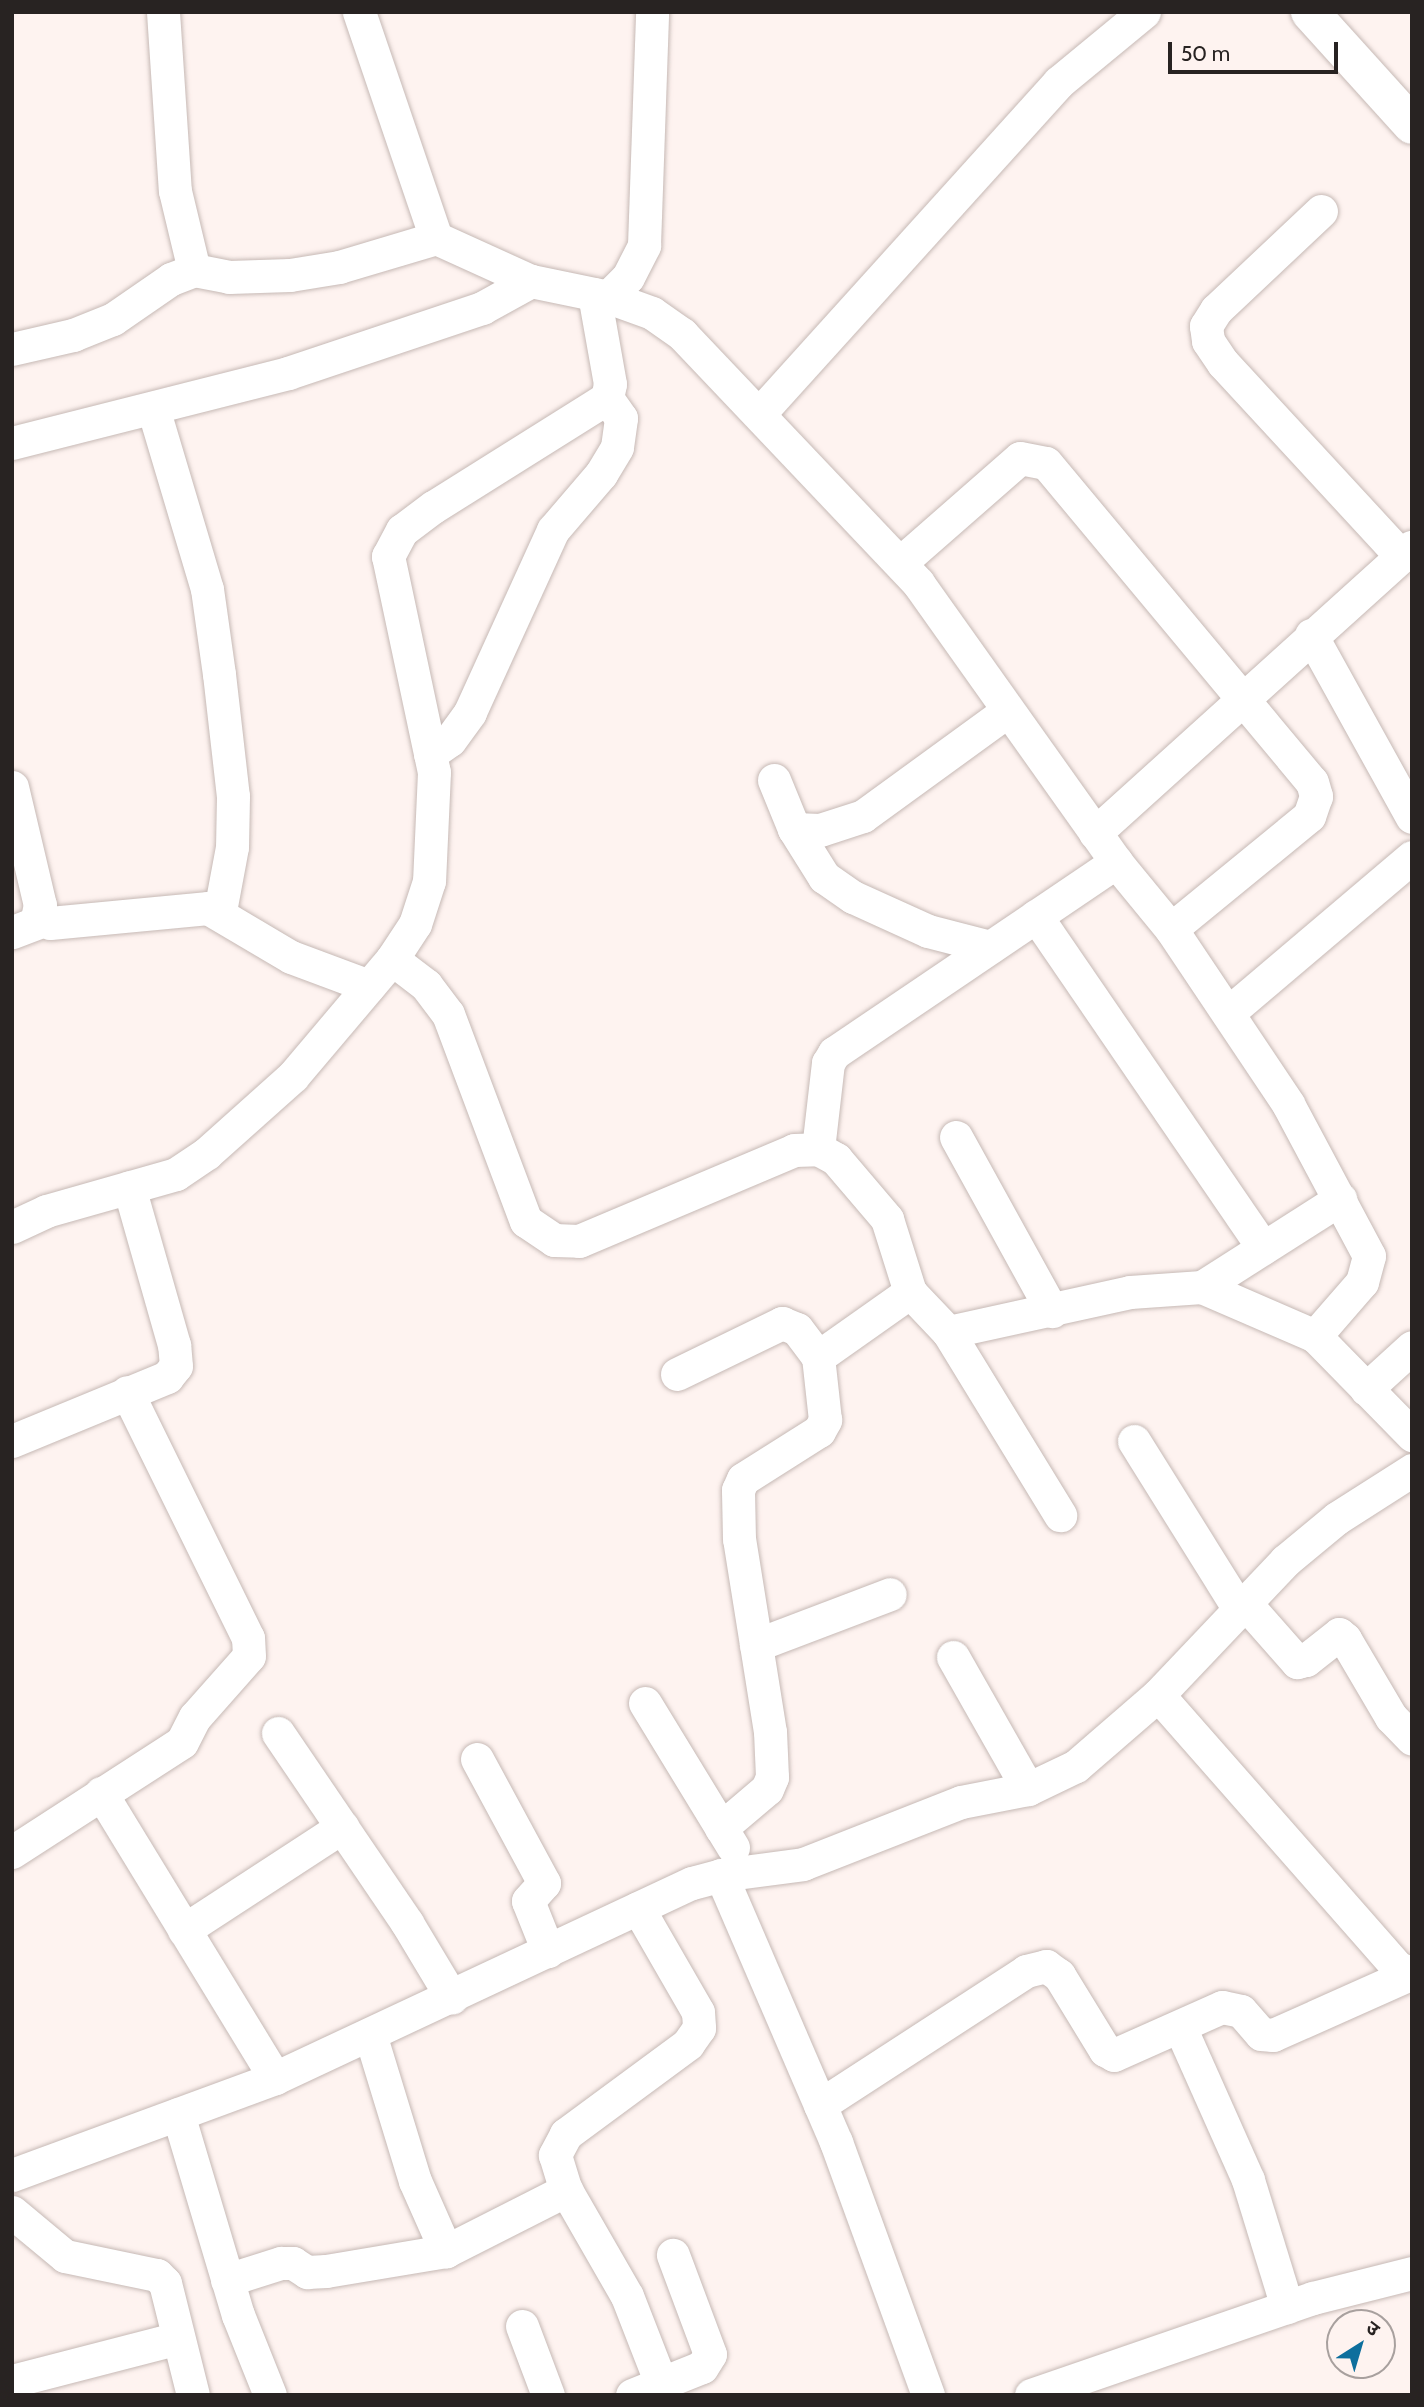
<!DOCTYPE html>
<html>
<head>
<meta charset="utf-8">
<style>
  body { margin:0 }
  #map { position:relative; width:1424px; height:2407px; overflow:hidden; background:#fef3f0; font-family:Cabin,"Noto Sans Devanagari",sans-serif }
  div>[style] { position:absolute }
  .roads { filter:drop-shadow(0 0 2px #c6b9b5) drop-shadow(0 0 2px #c6b9b5) }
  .minor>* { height:33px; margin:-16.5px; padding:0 16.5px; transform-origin:16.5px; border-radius:16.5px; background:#fff }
  .major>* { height:38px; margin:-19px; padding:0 19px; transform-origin:19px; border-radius:19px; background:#fff }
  span { translate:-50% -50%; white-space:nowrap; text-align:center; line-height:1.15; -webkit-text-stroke:7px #fef3f0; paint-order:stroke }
  .frame { position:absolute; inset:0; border:14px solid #282322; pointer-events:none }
  .north { position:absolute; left:1326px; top:2309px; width:70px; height:70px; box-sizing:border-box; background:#fef3f0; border:2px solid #a8a09e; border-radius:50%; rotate:37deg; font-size:19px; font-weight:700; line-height:28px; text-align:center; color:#282322 }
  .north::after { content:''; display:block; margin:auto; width:24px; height:32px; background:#0e6f9d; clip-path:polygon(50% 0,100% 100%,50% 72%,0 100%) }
  .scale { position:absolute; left:1168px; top:42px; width:170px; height:32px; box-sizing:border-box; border:4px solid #282322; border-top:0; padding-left:9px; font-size:21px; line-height:24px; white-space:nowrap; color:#282322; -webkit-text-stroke:5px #fef3f0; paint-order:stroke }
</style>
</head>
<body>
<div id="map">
  <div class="roads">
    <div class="minor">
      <i style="left:163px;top:12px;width:179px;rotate:86.2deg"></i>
      <i style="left:175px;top:191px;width:81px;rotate:76.5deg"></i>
      <i style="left:359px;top:12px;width:239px;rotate:71.2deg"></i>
      <i style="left:1321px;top:211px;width:144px;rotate:136.7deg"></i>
      <i style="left:1216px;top:310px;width:19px;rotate:122deg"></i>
      <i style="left:1206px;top:326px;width:15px;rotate:82deg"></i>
      <i style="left:1208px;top:341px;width:27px;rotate:56deg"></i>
      <i style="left:1223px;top:363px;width:263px;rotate:47.3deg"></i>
      <i style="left:594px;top:294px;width:91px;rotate:79.9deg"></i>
      <i style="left:610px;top:384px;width:14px;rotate:102deg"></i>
      <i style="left:607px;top:398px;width:205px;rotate:147.9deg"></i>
      <i style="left:433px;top:507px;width:39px;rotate:143deg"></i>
      <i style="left:402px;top:530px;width:30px;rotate:118deg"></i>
      <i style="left:388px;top:556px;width:221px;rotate:78deg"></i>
      <i style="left:434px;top:772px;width:109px;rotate:92.6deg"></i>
      <i style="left:429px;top:881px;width:45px;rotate:108deg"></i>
      <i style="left:415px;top:924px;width:42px;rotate:123.3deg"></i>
      <i style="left:392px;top:959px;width:43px;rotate:37.4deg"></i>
      <i style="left:426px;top:985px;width:36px;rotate:53deg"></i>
      <i style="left:448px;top:1014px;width:221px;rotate:69.4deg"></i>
      <i style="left:526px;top:1221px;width:34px;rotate:34deg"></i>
      <i style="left:554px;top:1240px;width:25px;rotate:2deg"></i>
      <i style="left:579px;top:1241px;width:233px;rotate:-22.9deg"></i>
      <i style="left:794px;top:1150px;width:24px;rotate:-2deg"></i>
      <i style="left:818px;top:1149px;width:21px;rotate:29deg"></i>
      <i style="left:836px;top:1159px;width:79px;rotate:49.6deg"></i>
      <i style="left:887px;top:1219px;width:77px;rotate:72.5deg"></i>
      <i style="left:910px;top:1292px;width:55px;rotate:46.5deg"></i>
      <i style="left:948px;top:1332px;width:186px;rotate:-12.4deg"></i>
      <i style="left:1130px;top:1292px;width:72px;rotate:-4deg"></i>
      <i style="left:1202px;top:1287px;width:123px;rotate:23.4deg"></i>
      <i style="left:608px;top:297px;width:28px;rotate:-45deg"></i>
      <i style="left:628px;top:277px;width:36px;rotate:-63deg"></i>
      <i style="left:644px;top:245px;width:233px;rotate:-88deg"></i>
      <i style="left:12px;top:349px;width:63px;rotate:-12.9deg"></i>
      <i style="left:73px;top:335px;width:43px;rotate:-21.8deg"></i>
      <i style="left:113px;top:319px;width:70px;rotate:-34.6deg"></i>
      <i style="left:171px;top:279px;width:25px;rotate:-21deg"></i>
      <i style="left:194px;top:270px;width:36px;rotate:11deg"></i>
      <i style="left:229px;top:277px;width:61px;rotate:-1.9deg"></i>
      <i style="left:290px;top:275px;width:50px;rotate:-9.3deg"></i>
      <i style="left:339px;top:267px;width:101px;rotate:-16.6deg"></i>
      <i style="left:436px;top:238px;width:104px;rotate:24.4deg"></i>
      <i style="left:531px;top:281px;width:79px;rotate:11.7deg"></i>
      <i style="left:608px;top:297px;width:47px;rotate:20deg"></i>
      <i style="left:652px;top:313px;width:37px;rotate:35deg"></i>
      <i style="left:682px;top:334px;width:343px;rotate:46.5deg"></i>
      <i style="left:918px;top:583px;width:342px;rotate:54.6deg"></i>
      <i style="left:1116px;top:862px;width:87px;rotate:50.6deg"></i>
      <i style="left:1171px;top:929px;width:211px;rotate:56.2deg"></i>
      <i style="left:1288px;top:1104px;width:172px;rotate:61.9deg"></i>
      <i style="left:1369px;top:1256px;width:27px;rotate:105deg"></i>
      <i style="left:1362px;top:1282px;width:72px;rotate:131deg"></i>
      <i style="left:1315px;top:1336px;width:139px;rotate:45.6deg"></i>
      <i style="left:153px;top:408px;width:189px;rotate:73.4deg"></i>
      <i style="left:207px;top:589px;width:86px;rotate:82deg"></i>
      <i style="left:219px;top:674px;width:123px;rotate:83.5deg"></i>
      <i style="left:233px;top:796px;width:51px;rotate:91.1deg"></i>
      <i style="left:232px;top:847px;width:65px;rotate:100.6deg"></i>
      <i style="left:759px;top:414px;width:447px;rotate:-47.9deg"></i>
      <i style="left:1059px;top:82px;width:110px;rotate:-39.5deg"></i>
      <i style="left:12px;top:443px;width:285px;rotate:-14.2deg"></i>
      <i style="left:288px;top:373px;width:205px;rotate:-18.5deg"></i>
      <i style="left:482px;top:308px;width:56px;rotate:-28.9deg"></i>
      <i style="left:900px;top:563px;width:159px;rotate:-41.2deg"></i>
      <i style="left:1020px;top:458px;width:26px;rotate:11deg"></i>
      <i style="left:1046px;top:463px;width:415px;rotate:50.2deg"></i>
      <i style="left:1312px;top:782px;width:15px;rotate:74deg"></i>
      <i style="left:1316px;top:796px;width:21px;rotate:109deg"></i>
      <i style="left:1309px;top:816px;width:178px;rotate:140.7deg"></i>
      <i style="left:1311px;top:635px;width:208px;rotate:61deg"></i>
      <i style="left:430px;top:754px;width:24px;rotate:-35deg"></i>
      <i style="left:450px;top:740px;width:34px;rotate:-54deg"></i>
      <i style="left:470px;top:712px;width:200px;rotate:-65.5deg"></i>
      <i style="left:553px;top:530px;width:74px;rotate:-49.4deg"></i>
      <i style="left:601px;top:474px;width:31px;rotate:-59deg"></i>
      <i style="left:617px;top:447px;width:29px;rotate:-82deg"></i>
      <i style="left:621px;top:418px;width:24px;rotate:-125deg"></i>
      <i style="left:774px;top:780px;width:53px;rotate:67.8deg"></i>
      <i style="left:794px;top:829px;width:57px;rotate:58deg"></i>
      <i style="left:824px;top:877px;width:35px;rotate:35deg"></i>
      <i style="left:853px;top:897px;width:82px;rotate:24.4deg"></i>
      <i style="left:928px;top:931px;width:64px;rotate:14.5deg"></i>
      <i style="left:12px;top:787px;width:121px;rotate:76.7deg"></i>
      <i style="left:40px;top:905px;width:18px;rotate:103deg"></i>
      <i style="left:36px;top:923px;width:26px;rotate:159deg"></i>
      <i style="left:794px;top:829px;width:26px;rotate:2deg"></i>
      <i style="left:820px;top:830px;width:45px;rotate:-18deg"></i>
      <i style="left:863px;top:816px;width:177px;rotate:-36deg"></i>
      <i style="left:1095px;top:833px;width:427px;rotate:-42.1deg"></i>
      <i style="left:1036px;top:916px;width:402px;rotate:55.6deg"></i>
      <i style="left:38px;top:917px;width:13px;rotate:27deg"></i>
      <i style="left:50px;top:923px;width:159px;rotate:-5.4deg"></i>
      <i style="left:208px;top:908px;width:96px;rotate:30.6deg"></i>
      <i style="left:291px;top:957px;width:83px;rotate:20.4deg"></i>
      <i style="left:1228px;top:1013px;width:241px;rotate:-40.3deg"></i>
      <i style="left:956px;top:1137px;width:199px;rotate:61.1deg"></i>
      <i style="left:818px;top:1149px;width:87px;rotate:-83.4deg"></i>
      <i style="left:828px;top:1063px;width:12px;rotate:-59deg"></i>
      <i style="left:834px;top:1053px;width:341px;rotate:-34.1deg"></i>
      <i style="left:12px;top:1227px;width:38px;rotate:-25deg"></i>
      <i style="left:46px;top:1211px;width:135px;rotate:-15.9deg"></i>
      <i style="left:176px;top:1174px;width:37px;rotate:-34deg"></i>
      <i style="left:207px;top:1153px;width:115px;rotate:-41.8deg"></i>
      <i style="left:293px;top:1076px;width:153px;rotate:-49.8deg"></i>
      <i style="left:1202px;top:1287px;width:164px;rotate:-32.5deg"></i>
      <i style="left:948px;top:1332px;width:215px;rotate:58.5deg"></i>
      <i style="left:677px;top:1374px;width:117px;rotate:-25.9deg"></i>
      <i style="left:782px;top:1323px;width:16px;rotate:22deg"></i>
      <i style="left:797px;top:1329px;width:35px;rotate:53deg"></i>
      <i style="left:1366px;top:1389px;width:62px;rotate:-42.4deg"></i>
      <i style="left:12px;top:1441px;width:168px;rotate:-22.4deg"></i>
      <i style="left:167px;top:1377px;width:14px;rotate:-51deg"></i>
      <i style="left:176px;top:1366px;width:21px;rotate:-95deg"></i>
      <i style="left:174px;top:1345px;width:164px;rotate:-105.9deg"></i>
      <i style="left:1134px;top:1441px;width:198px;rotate:58deg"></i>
      <i style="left:1245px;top:1603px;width:79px;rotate:48.6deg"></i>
      <i style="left:1297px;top:1662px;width:9px;rotate:-13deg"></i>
      <i style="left:1306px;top:1660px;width:42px;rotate:-38.2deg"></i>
      <i style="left:1339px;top:1634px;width:8px;rotate:40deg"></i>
      <i style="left:1345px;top:1639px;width:91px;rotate:59.5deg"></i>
      <i style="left:1391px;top:1717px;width:30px;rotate:46deg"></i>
      <i style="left:756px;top:1645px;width:143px;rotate:-20.8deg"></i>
      <i style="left:953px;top:1657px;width:152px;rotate:60.4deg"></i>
      <i style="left:1158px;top:1695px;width:363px;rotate:48.7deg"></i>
      <i style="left:1398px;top:1968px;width:15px;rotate:20deg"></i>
      <i style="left:645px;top:1703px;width:169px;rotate:58.6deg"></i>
      <i style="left:278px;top:1733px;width:230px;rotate:55.8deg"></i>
      <i style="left:407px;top:1923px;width:87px;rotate:59deg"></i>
      <i style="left:477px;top:1759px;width:141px;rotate:61.6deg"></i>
      <i style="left:544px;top:1883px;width:24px;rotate:132deg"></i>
      <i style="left:528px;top:1901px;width:54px;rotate:68.2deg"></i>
      <i style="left:101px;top:1793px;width:334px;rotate:58.6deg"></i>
      <i style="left:721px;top:1828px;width:60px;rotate:-40.3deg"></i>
      <i style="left:767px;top:1789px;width:13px;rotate:-67deg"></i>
      <i style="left:772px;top:1777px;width:45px;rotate:-92.5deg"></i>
      <i style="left:770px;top:1732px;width:195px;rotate:-99.1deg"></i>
      <i style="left:739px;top:1539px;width:49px;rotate:-91.2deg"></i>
      <i style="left:738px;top:1490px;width:12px;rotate:-66deg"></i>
      <i style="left:743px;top:1479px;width:90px;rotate:-32.3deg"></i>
      <i style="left:819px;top:1431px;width:13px;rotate:-61deg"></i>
      <i style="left:825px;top:1420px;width:63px;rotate:-96.3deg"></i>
      <i style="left:818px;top:1357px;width:113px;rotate:-35.2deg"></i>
      <i style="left:12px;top:1852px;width:202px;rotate:-32.9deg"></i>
      <i style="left:182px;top:1742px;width:28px;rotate:-63deg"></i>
      <i style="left:195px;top:1717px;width:81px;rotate:-48.5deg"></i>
      <i style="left:249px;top:1656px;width:18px;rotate:-93deg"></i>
      <i style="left:248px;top:1638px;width:274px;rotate:-116.2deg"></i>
      <i style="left:721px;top:1875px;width:83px;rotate:-7.6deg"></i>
      <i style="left:803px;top:1864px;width:170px;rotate:-21.4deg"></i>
      <i style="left:961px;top:1802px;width:68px;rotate:-11deg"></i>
      <i style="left:1028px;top:1789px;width:53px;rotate:-25.6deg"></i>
      <i style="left:1076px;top:1766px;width:108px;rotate:-40.9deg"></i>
      <i style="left:1158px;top:1695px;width:185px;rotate:-46.5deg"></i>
      <i style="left:1285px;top:1561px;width:67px;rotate:-39.6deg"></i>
      <i style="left:1337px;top:1518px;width:89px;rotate:-32.6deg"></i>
      <i style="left:638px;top:1908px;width:120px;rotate:60deg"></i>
      <i style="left:698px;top:2012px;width:16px;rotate:86deg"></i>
      <i style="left:699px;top:2028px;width:19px;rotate:125deg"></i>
      <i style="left:688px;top:2044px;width:152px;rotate:143.6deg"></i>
      <i style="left:566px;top:2134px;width:24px;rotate:118deg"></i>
      <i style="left:555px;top:2155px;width:37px;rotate:73deg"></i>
      <i style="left:566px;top:2190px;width:122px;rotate:60.1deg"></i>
      <i style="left:627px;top:2296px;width:93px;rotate:68.7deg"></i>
      <i style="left:184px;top:1930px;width:189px;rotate:-33.1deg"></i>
      <i style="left:1180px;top:2027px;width:167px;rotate:66deg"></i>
      <i style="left:1248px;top:2180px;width:133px;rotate:72.9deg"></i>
      <i style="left:370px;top:2034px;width:154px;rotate:73deg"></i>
      <i style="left:415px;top:2181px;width:77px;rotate:66.1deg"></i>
      <i style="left:820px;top:2105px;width:246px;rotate:-33deg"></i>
      <i style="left:1026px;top:1971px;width:21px;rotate:-14deg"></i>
      <i style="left:1046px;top:1966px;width:16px;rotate:35deg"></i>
      <i style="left:1059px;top:1975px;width:88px;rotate:58.5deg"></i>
      <i style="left:1105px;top:2050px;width:10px;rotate:29deg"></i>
      <i style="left:1114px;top:2055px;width:118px;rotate:-24deg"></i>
      <i style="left:1222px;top:2007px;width:19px;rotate:12deg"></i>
      <i style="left:1241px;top:2011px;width:30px;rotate:49deg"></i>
      <i style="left:1261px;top:2034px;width:12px;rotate:5deg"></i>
      <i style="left:1273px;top:2035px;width:152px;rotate:-24deg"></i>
      <i style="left:178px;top:2114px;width:210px;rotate:73.4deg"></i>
      <i style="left:238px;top:2315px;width:86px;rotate:68.2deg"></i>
      <i style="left:12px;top:2175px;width:280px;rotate:-20.2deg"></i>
      <i style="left:275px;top:2078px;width:460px;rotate:-25.1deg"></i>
      <i style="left:692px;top:1883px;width:30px;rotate:-15deg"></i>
      <i style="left:721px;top:1875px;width:291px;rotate:66.7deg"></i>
      <i style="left:836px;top:2142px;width:269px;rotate:70deg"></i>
      <i style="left:12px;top:2212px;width:69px;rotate:39.7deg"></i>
      <i style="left:65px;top:2256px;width:94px;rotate:11.7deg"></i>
      <i style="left:157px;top:2275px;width:11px;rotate:45deg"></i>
      <i style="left:165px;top:2283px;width:115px;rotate:76deg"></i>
      <i style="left:227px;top:2280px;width:57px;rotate:-17.5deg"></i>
      <i style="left:281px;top:2263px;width:12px"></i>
      <i style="left:293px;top:2263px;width:17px;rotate:33deg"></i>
      <i style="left:307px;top:2272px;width:19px;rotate:-3deg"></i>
      <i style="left:326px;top:2271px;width:122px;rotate:-9.5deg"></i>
      <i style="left:446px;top:2251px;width:135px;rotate:-26.9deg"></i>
      <i style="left:522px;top:2326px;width:74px;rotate:69.4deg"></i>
      <i style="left:12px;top:2381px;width:171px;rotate:-14.5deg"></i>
      <i style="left:632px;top:2395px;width:75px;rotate:-21.8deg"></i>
      <i style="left:702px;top:2367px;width:15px;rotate:-58deg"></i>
      <i style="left:710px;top:2354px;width:106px;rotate:-110.5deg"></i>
      <i style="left:1031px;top:2395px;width:298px;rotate:-19deg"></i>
      <i style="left:1313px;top:2298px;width:102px;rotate:-14.2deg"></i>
    </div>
    <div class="major">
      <i style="left:1310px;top:12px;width:152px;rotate:47.9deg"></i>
    </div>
  </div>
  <div class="frame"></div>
  <div class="north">उ</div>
  <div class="scale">50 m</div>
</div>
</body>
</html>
